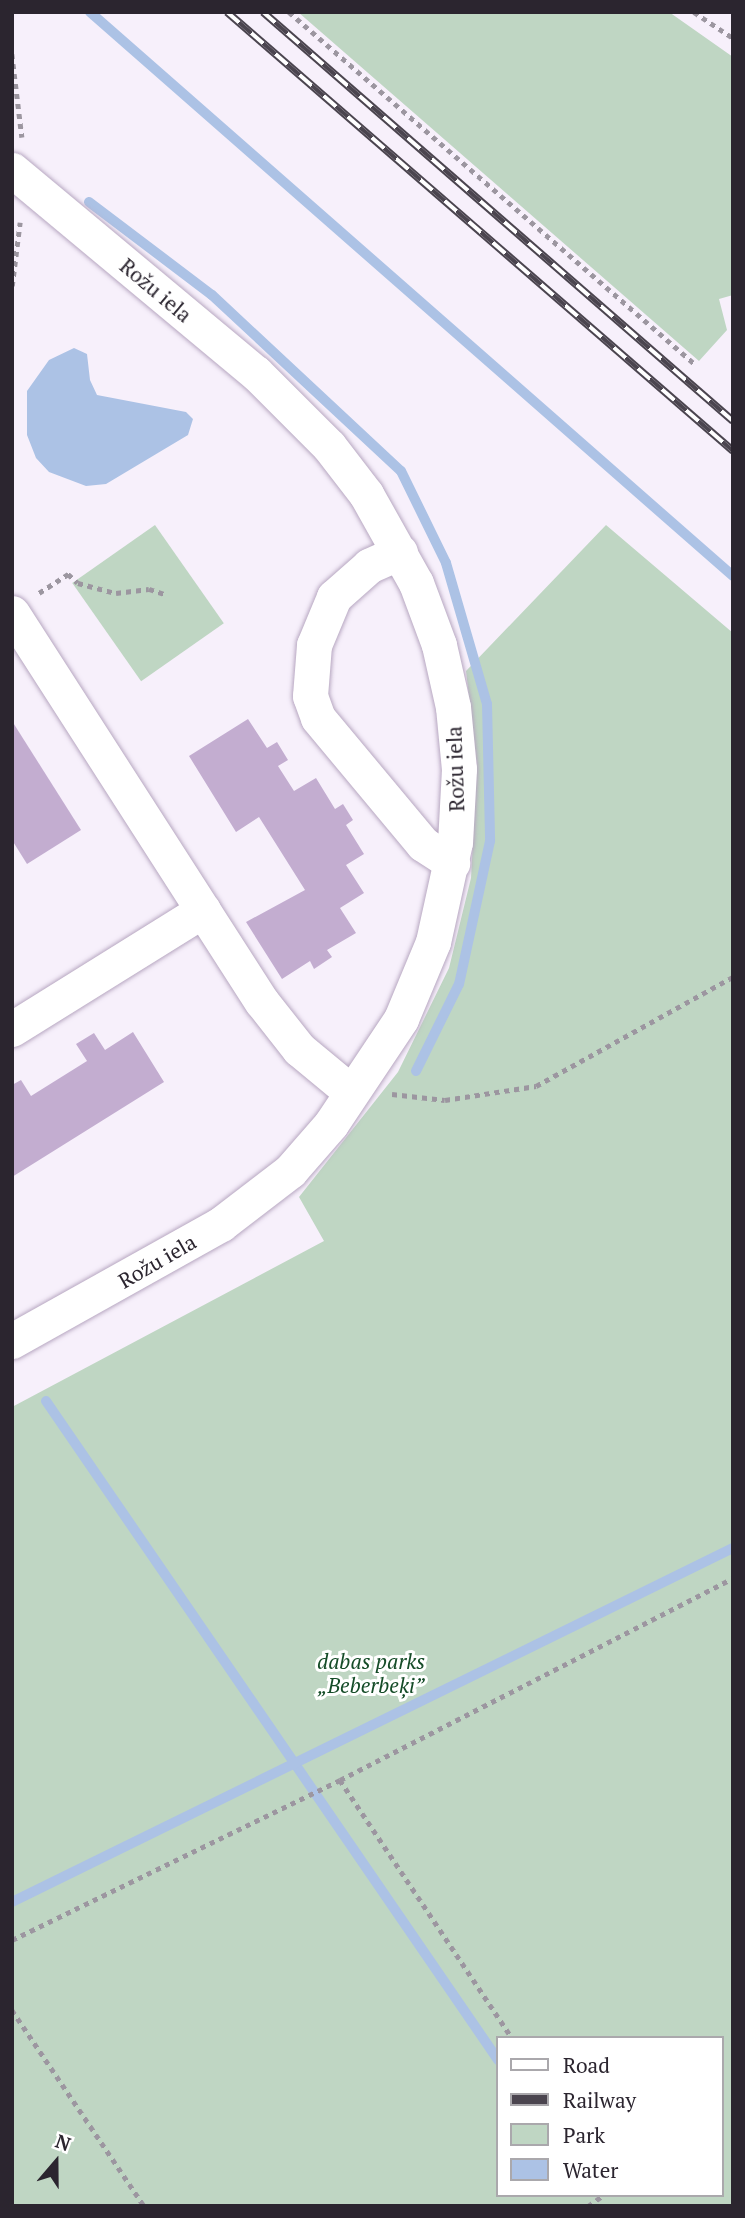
<!DOCTYPE html>
<html>
<head>
<meta charset="utf-8">
<style>
  body { margin:0 }
  #map { position:relative; width:745px; height:2218px; overflow:hidden; background:#f7f0fb; font-family:"PT Serif",serif }
  div>[style] { position:absolute }
  .green>* { inset:0; background:#bfd6c3; transform-origin:0 0 }
  .water>* { inset:0; background:#acc2e5 }
  .stream>* { height:10px; margin:-5px; padding:0 5px; transform-origin:5px; border-radius:5px; background:#acc2e5 }
  .building>* { inset:0; background:#c3add0 }
  .path>* { height:4.5px; margin-top:-2.25px; transform-origin:0; background:repeating-linear-gradient(90deg,#9c96a0 0 5px,transparent 0 10px) }
  .roads { filter:drop-shadow(0 0 2px #b7a7c1) drop-shadow(0 0 2px #b7a7c1) }
  .minor>* { height:35px; margin:-17.5px; padding:0 17.5px; transform-origin:17.5px; border-radius:17.5px; background:#fff }
  .rail>* { height:8px; margin-top:-4px; transform-origin:0; background:repeating-linear-gradient(90deg,#fff 0 16px,#4b454f 0 32px); box-sizing:border-box; border-block:2px solid #4b454f }
  span { translate:-50% -50%; white-space:nowrap; text-align:center; line-height:1.15; -webkit-text-stroke:6px #fff; paint-order:stroke }
  .street-label { font-size:21px; color:#2b252f }
  .park-label { font-size:21px; color:#154c28; font-style:italic }
  .frame { position:absolute; inset:0; border:14px solid #2b252f; pointer-events:none }
  .legend { position:absolute; left:496px; top:2036px; width:228px; height:161px; box-sizing:border-box; background:#fff; border:2px solid #aaa8ac; margin:0; padding:9px 12px; list-style:none; font-size:21px; color:#2b252f }
  .legend li { display:flex; align-items:center; gap:14px; height:35px }
  .legend b { width:35px; border:2px solid #aaa8ac }
  .north { position:absolute; left:21px; top:2127px; width:70px; height:70px; -webkit-text-stroke:5px #fff; paint-order:stroke; rotate:20deg; font-size:19px; font-weight:700; line-height:28px; text-align:center; color:#2b252f }
  .north::after { content:''; display:block; margin:auto; width:24px; height:32px; background:#2b252f; clip-path:polygon(50% 0,100% 100%,50% 72%,0 100%) }
</style>
</head>
<body>
<div id="map">
  <div class="green">
    <i style="clip-path:polygon(298px 12px,669px 12px,733px 57px,733px 295px,719px 299px,727px 330px,699px 361px)"></i>
    <i style="left:155px;top:525px;width:120px;height:101px;rotate:55deg"></i>
    <i style="clip-path:polygon(evenodd,606px 525px,733px 633px,733px 2206px,12px 2206px,12px 1407px,324px 1241px,299px 1197px,398px 1072px,449px 968px,471px 878px,477px 765px,466px 671px,606px 525px,498px 2038px,722px 2038px,722px 2195px,498px 2195px,498px 2038px)"></i>
  </div>
  <div class="water">
    <i style="clip-path:polygon(74px 348px,87px 354px,90px 380px,97px 395px,186px 412px,193px 419px,188px 435px,106px 484px,86px 486px,49px 472px,36px 458px,27px 435px,27px 391px,49px 360px)"></i>
  </div>
  <div class="stream">
    <i style="left:90px;top:12px;width:855px;rotate:41.26deg"></i>
    <i style="left:89px;top:202px;width:154px;rotate:37.1deg"></i>
    <i style="left:212px;top:295px;width:258px;rotate:43deg"></i>
    <i style="left:401px;top:471px;width:102px;rotate:63.9deg"></i>
    <i style="left:446px;top:563px;width:147px;rotate:73.8deg"></i>
    <i style="left:487px;top:704px;width:137px;rotate:88.7deg"></i>
    <i style="left:490px;top:841px;width:146px;rotate:102.2deg"></i>
    <i style="left:459px;top:984px;width:97px;rotate:116.3deg"></i>
    <i style="left:46px;top:1401px;width:799px;rotate:55.55deg"></i>
    <i style="left:12px;top:1902px;width:803px;rotate:-26.15deg"></i>
  </div>
  <div class="building">
    <i style="clip-path:polygon(248px 719px,267px 748px,277px 742px,288px 760px,278px 766px,294px 791px,316px 778px,335px 809px,343px 804px,353px 820px,346px 825px,364px 854px,346px 865px,364px 893px,340px 908px,356px 933px,327px 950px,332px 957px,314px 969px,310px 961px,282px 979px,246px 922px,305px 890px,259px 817px,236px 832px,189px 756px)"></i>
    <i style="clip-path:polygon(12px 721px,81px 830px,27px 864px,12px 840px)"></i>
    <i style="clip-path:polygon(133px 1032px,164px 1082px,12px 1177px,12px 1085px,21px 1080px,31px 1096px,87px 1061px,76px 1044px,94px 1033px,105px 1050px)"></i>
  </div>
  <div class="path">
    <i style="left:289px;top:12px;width:539px;rotate:40.94deg"></i>
    <i style="left:694px;top:12px;width:47px;rotate:33.7deg"></i>
    <i style="left:12px;top:54px;width:84px;rotate:83.1deg"></i>
    <i style="left:12px;top:286px;width:64px;rotate:-82.9deg"></i>
    <i style="left:39px;top:593px;width:35px;rotate:-33deg"></i>
    <i style="left:68px;top:574px;width:13px;rotate:42deg"></i>
    <i style="left:78px;top:583px;width:39px;rotate:15deg"></i>
    <i style="left:116px;top:593px;width:33px;rotate:-7deg"></i>
    <i style="left:149px;top:589px;width:19px;rotate:18deg"></i>
    <i style="left:392px;top:1094px;width:53px;rotate:6.5deg"></i>
    <i style="left:445px;top:1100px;width:92px;rotate:-8.7deg"></i>
    <i style="left:536px;top:1086px;width:225px;rotate:-29deg"></i>
    <i style="left:340px;top:1780px;width:310px;rotate:56.3deg"></i>
    <i style="left:12px;top:1940px;width:365px;rotate:-26deg"></i>
    <i style="left:340px;top:1780px;width:442px;rotate:-27.2deg"></i>
    <i style="left:12px;top:2010px;width:236px;rotate:56deg"></i>
    <i style="left:588px;top:2206px;width:19px;rotate:-35deg"></i>
  </div>
  <div class="roads">
    <div class="minor">
      <i style="left:12px;top:170px;width:317px;rotate:39.8deg"></i>
      <i style="left:256px;top:373px;width:103px;rotate:45deg"></i>
      <i style="left:329px;top:446px;width:61px;rotate:52.4deg"></i>
      <i style="left:366px;top:494px;width:102px;rotate:60.7deg"></i>
      <i style="left:416px;top:583px;width:66px;rotate:69.6deg"></i>
      <i style="left:439px;top:645px;width:64px;rotate:77.3deg"></i>
      <i style="left:453px;top:707px;width:62px;rotate:84.5deg"></i>
      <i style="left:459px;top:769px;width:73px;rotate:93.1deg"></i>
      <i style="left:455px;top:842px;width:102px;rotate:102.4deg"></i>
      <i style="left:433px;top:942px;width:83px;rotate:112.6deg"></i>
      <i style="left:401px;top:1019px;width:126px;rotate:123.7deg"></i>
      <i style="left:331px;top:1124px;width:62px;rotate:131.1deg"></i>
      <i style="left:290px;top:1171px;width:87px;rotate:142.5deg"></i>
      <i style="left:221px;top:1224px;width:240px;rotate:150.8deg"></i>
      <i style="left:400px;top:552px;width:34px;rotate:156deg"></i>
      <i style="left:369px;top:566px;width:47px;rotate:138.5deg"></i>
      <i style="left:334px;top:597px;width:52px;rotate:112.6deg"></i>
      <i style="left:314px;top:645px;width:51px;rotate:94.5deg"></i>
      <i style="left:310px;top:696px;width:23px;rotate:70deg"></i>
      <i style="left:318px;top:718px;width:164px;rotate:50.2deg"></i>
      <i style="left:423px;top:844px;width:35px;rotate:33deg"></i>
      <i style="left:12px;top:613px;width:462px;rotate:57.3deg"></i>
      <i style="left:262px;top:1002px;width:60px;rotate:51.8deg"></i>
      <i style="left:299px;top:1049px;width:67px;rotate:39.6deg"></i>
      <i style="left:12px;top:1029px;width:225px;rotate:-31.9deg"></i>
    </div>
  </div>
  <div class="rail">
    <i style="left:227px;top:12px;width:670px;rotate:40.94deg"></i>
    <i style="left:263px;top:12px;width:623px;rotate:41.03deg"></i>
  </div>
  <div class="street-label">
    <span style="left:156px;top:290px;rotate:40deg">Rožu iela</span>
    <span style="left:455px;top:769px;rotate:-92deg">Rožu iela</span>
    <span style="left:157px;top:1261px;rotate:-30deg">Rožu iela</span>
  </div>
  <div class="park-label">
    <span style="left:371px;top:1673px">dabas parks<br>„Beberbeķi”</span>
  </div>
  <div class="frame"></div>
  <ul class="legend">
  <li><b style="height:9px;background:#fff"></b>Road</li>
  <li><b style="height:9px;background:#4b454f"></b>Railway</li>
  <li><b style="height:19px;background:#bfd6c3"></b>Park</li>
  <li><b style="height:19px;background:#acc2e5"></b>Water</li>
  </ul>
  <div class="north">N</div>
</div>
</body>
</html>
